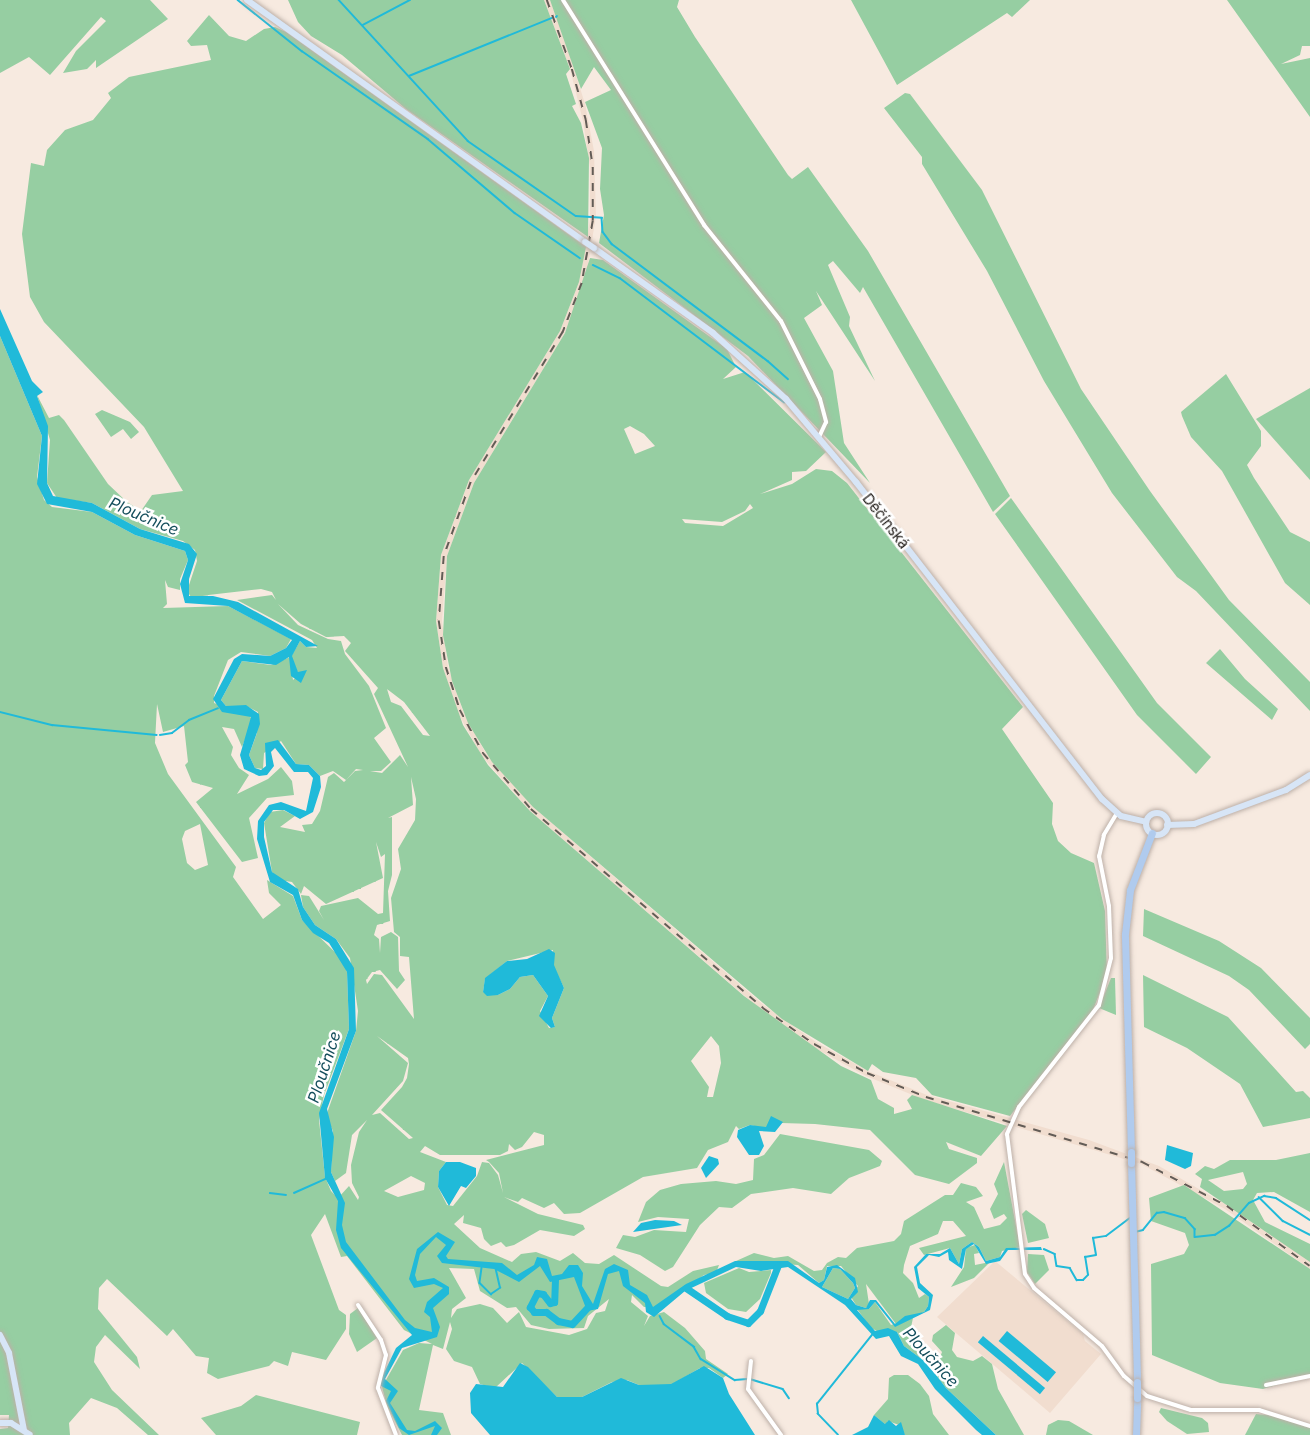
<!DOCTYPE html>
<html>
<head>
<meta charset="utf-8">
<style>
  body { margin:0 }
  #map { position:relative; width:1310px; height:1435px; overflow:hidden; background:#f7eae0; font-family:Inter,sans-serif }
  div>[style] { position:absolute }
  .built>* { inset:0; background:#f1ddcf }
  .green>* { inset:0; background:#96cea2 }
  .water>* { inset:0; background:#20bad9; transform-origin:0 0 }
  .stream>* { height:1.5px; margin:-0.75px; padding:0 0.75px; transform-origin:0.75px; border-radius:0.75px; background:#20bad9 }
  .river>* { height:7px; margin:-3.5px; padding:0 3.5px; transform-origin:3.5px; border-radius:3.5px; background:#20bad9 }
  .roads { filter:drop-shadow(0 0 2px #bdb0a8) drop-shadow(0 0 2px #bdb0a8) }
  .street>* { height:4px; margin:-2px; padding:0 2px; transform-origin:2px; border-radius:2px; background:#fff }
  .secondary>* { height:6px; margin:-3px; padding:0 3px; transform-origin:3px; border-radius:3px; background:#d7e5f6 }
  .secondary>.ring { margin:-3px; padding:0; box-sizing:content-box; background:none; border:6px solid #d7e5f6; border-radius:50% }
  .primary>* { height:7px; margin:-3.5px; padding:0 3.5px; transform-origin:3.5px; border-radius:3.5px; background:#b0cbee }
  .rail>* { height:1.5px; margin-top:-0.75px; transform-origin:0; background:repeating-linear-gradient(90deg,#635c56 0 8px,transparent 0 16px) }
  .bridges { filter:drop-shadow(0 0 2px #bdb0a8) drop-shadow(0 0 2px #bdb0a8) }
  .secondary-bridge>* { height:6px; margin:-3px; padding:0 3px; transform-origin:3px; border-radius:3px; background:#d7e5f6 }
  .primary-bridge>* { height:7px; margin:-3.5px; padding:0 3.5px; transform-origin:3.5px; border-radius:3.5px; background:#b0cbee }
  span { translate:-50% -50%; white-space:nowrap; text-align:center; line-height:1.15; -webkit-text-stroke:5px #fff; paint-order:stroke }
  .street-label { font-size:15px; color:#282420 }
  .water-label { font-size:16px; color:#144e5c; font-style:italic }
</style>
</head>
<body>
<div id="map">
  <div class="built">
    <i style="clip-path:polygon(544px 0,550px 0,564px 36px,585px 104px,594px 151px,596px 216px,585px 283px,565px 333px,474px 483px,447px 556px,442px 621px,448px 667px,462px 709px,485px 752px,533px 807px,765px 1006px,816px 1042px,868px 1071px,927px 1095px,1089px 1140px,1159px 1166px,1244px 1215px,1310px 1262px,1310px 1269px,1225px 1209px,1141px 1164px,925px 1100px,866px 1076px,813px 1047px,761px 1010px,530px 811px,481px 755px,457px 711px,443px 668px,436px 621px,441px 555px,469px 480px,560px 331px,579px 282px,590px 220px,590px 167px,583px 121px,570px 69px)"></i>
    <i style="clip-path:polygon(995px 1261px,1083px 1334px,1085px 1341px,1101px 1354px,1050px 1413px,937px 1317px)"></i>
  </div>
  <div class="green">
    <i style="clip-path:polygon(0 0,150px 0,168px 19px,96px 68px,96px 60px,87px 69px,63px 73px,76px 51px,106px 21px,101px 17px,50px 75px,29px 57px,0 73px)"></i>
    <i style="clip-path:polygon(288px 0,544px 0,570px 69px,566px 74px,576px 104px,572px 106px,581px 123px,589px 158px,588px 237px,406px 109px,342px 55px,311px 36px,298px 22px)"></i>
    <i style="clip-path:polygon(550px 0,679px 0,677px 7px,695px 37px,788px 175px,792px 179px,808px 167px,868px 251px,1010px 496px,993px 512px,863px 287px,860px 293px,833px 261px,828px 265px,850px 317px,849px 326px,875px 381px,816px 291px,822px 305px,804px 318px,833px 371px,844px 443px,870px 483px,748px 356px,599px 243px,604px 215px,600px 189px,602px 148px,585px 102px,611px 90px,594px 67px,581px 89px)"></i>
    <i style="clip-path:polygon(851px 0,1030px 0,1012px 17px,1007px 13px,897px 85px)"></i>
    <i style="clip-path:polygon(1227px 0,1310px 0,1310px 46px,1302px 46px,1300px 55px,1281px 64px,1310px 58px,1310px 117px)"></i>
    <i style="clip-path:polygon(evenodd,209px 15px,229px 36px,246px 41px,264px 29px,275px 27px,286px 32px,586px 247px,579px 282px,560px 331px,469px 480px,441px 555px,436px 621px,443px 668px,463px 725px,488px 765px,530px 811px,744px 996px,841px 1066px,871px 1080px,878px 1099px,894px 1108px,894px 1114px,912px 1109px,907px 1100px,912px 1095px,1007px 1126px,981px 1156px,946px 1142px,949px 1149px,977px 1158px,977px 1163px,949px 1184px,915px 1175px,870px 1130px,815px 1124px,781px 1123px,764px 1128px,750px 1125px,739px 1129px,736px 1126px,728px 1142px,708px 1150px,697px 1168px,643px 1177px,580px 1213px,564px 1214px,554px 1203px,544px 1208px,522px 1198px,518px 1202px,504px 1197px,538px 1214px,583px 1225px,585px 1229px,574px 1236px,540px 1230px,514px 1245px,506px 1247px,501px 1242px,491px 1246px,484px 1239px,481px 1228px,463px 1223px,464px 1215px,454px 1224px,480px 1248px,512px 1262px,521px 1254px,536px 1252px,560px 1261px,573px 1253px,585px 1263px,599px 1264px,614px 1255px,661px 1286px,668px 1287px,693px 1271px,719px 1265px,716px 1273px,704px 1275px,658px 1307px,644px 1307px,632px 1295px,631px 1302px,648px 1316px,644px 1326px,650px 1316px,664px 1312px,685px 1328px,705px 1351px,706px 1359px,728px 1374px,723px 1378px,709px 1368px,700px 1368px,671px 1385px,639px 1385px,627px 1380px,612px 1382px,582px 1397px,557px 1397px,522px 1363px,495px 1388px,480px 1384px,472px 1367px,454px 1361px,446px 1349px,452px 1329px,450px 1322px,443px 1349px,433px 1345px,419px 1410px,443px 1413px,451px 1435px,402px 1435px,387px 1406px,382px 1387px,403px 1350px,419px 1343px,432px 1344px,404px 1330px,347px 1256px,341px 1257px,325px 1214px,311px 1235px,339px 1310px,346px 1315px,346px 1329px,326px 1360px,292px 1352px,288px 1366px,274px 1361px,269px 1366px,218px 1379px,207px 1373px,209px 1358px,196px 1356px,173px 1329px,167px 1336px,107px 1279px,99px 1288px,98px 1309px,137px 1357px,140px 1369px,105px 1335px,96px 1347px,94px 1362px,112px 1390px,159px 1435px,148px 1435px,117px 1408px,91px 1398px,69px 1423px,70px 1435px,0 1435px,0 1429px,8px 1428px,9px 1415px,0 1415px,0 336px,42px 436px,37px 477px,44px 500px,52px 507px,92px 512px,135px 535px,185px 551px,188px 560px,180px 579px,180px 590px,168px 587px,165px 580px,167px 604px,163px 608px,228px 606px,291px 639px,286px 648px,270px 656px,241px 652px,228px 660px,214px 696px,214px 703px,250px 715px,252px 722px,242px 747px,234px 729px,222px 727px,233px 747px,231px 755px,239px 768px,249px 775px,237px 794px,268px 779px,281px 767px,292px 781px,294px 795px,267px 798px,249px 818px,258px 858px,242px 862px,196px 802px,213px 788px,192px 782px,185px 765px,188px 762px,184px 726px,163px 732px,157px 704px,155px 743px,168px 774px,236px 867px,233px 877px,263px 919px,281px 905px,269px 893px,267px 880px,293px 896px,302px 920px,342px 959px,347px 972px,349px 1029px,324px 1095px,319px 1120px,325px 1177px,331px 1191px,338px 1198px,349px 1186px,358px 1200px,359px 1197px,352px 1183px,351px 1165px,359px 1132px,367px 1120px,352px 1135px,346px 1173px,335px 1181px,331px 1172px,333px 1131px,326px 1116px,356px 1031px,358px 1011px,350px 958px,336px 939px,315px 925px,303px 907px,301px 895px,309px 896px,324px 920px,319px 911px,321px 906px,358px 898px,378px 914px,383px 913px,385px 854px,381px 857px,376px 842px,383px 878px,326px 904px,304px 886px,301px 894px,292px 882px,279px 880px,272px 872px,264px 823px,270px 812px,283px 810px,295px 816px,280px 827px,305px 832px,302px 825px,312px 824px,320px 811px,328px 777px,334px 773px,344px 782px,355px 771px,363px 770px,356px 769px,346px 780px,333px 771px,320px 776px,309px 765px,296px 764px,281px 741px,264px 753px,263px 769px,255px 768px,249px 755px,257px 733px,258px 712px,246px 706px,226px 706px,221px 700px,242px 661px,271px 665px,290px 657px,293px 680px,302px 672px,298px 673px,291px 657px,300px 641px,306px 647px,317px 648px,312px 640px,237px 600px,272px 595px,276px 600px,272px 592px,261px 589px,191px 597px,187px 591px,197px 561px,195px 550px,183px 541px,140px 529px,92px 503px,57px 498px,47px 483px,50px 440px,37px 395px,49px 418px,59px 415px,64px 420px,108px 484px,127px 502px,141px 511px,152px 495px,183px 491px,144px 427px,44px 322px,30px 297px,22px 234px,31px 163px,44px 166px,47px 150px,65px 130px,93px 120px,111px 98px,108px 93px,129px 77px,211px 60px,207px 45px,191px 46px,187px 41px,209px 15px,278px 604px,301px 624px,326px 637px,344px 636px,351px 643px,345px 651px,378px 688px,374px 694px,408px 767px,400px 755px,382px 773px,370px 771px,381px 771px,391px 762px,374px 738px,386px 728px,369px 686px,345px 654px,341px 641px,328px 639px,298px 625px,278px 604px,209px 15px,387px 689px,404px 702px,430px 736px,423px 735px,401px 706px,391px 702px,387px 689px,209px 15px,411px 777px,416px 799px,415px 820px,398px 849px,401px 869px,391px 898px,394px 932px,400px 937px,400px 956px,409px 957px,414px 1019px,382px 975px,374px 974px,367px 984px,366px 980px,372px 972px,380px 970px,397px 989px,405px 980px,399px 971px,398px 937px,391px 932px,381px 937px,380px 953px,379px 939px,374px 935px,377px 925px,390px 921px,388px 891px,392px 875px,392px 817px,388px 818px,413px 805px,411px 777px,209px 15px,200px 824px,208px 865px,195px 870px,187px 863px,182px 839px,185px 831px,200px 824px,209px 15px,553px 950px,553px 965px,564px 988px,552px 1018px,555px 1027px,549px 1028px,540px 1011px,548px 996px,533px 975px,520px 977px,510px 989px,498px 995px,483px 992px,485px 979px,507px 961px,553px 950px,209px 15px,377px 1036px,408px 1058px,409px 1064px,407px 1078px,402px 1087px,381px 1110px,413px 1138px,409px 1139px,380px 1113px,372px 1115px,403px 1081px,408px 1063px,377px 1036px,209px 15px,711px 1036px,719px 1046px,721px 1063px,713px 1097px,707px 1097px,709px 1087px,691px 1061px,711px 1036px,209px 15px,534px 1132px,544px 1135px,544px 1145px,486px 1160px,489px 1162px,499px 1173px,503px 1193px,498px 1175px,489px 1163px,482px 1162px,477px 1176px,453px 1206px,447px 1205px,438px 1187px,439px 1171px,446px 1162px,420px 1152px,425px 1146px,440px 1155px,500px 1155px,508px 1151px,509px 1144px,515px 1150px,522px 1147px,534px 1132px,209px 15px,411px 1176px,425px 1183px,424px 1190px,398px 1197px,384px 1191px,411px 1176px,209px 15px,449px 1268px,474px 1269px,480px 1291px,507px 1308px,516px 1307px,531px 1325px,549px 1329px,584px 1328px,588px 1316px,609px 1299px,605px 1311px,596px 1313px,587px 1329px,569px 1335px,526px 1327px,519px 1312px,507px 1323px,493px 1308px,480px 1304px,457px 1309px,451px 1318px,452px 1309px,466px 1298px,449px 1268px)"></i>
    <i style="clip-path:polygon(905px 93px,910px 94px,982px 190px,1081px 389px,1150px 491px,1229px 600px,1310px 682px,1310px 711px,1196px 591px,1177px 577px,1112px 493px,1044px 381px,987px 271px,922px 164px,922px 157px,884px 108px)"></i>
    <i style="clip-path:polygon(evenodd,590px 258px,603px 260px,727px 349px,736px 367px,723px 379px,745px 372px,826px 452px,806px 471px,792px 472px,792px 480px,760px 494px,792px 484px,816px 469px,832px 471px,847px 483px,1023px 707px,1002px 729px,1053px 803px,1052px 824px,1058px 841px,1071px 853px,1094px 863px,1105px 911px,1107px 974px,1093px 1010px,1010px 1116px,932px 1095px,916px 1078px,883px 1072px,872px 1064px,868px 1071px,782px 1019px,533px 807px,492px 762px,468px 723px,452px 681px,443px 635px,447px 556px,474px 483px,565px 333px,590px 258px,630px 426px,644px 434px,655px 446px,635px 454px,624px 429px,630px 426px,590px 258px,750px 504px,753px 508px,723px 526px,685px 523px,682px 519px,722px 522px,745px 511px,750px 504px)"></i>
    <i style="clip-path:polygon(1226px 374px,1261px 431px,1261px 446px,1247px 465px,1254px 478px,1290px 532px,1310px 542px,1310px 605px,1285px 583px,1222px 471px,1191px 437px,1182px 416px,1181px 412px)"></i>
    <i style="clip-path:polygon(1310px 388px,1310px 480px,1256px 419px)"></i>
    <i style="clip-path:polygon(102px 410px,130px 422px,139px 432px,131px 439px,123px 429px,111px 437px,95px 414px)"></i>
    <i style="clip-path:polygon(1011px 498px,1157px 703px,1211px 757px,1196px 774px,1137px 715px,995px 514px)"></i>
    <i style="clip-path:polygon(1220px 649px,1245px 679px,1278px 709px,1272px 720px,1206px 663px)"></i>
    <i style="clip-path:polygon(1144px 909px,1219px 941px,1261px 968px,1310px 1018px,1310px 1044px,1305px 1049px,1249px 990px,1229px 976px,1143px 936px)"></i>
    <i style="clip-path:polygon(1143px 975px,1228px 1017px,1296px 1092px,1303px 1091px,1310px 1098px,1310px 1118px,1263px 1127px,1240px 1084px,1187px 1048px,1144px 1027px)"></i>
    <i style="clip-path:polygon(1111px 978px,1115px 978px,1116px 1015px,1099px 1008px)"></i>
    <i style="clip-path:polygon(780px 1134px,869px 1150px,882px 1161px,880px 1166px,849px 1178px,831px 1194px,793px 1188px,751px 1194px,732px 1208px,719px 1207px,700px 1225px,673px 1267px,665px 1271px,640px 1255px,616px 1248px,623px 1235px,635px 1237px,654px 1230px,686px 1232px,689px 1219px,658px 1217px,638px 1222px,646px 1202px,660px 1190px,681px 1184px,716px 1181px,736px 1184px,753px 1180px,754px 1159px,764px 1155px)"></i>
    <i style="clip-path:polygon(evenodd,1310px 1153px,1310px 1212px,1274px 1192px,1257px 1193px,1253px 1200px,1265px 1222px,1310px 1244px,1310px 1262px,1200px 1187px,1202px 1179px,1195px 1174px,1205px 1166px,1214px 1169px,1230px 1160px,1276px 1160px,1310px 1153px,1243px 1172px,1247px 1184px,1243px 1189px,1224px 1191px,1208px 1180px,1243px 1172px)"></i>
    <i style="clip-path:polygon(1004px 1162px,1020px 1247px,1002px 1251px,1000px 1257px,986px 1261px,979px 1247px,972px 1242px,962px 1249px,959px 1264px,950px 1248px,924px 1255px,919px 1248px,966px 1236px,953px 1221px,943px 1221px,938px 1234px,910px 1246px,904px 1265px,903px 1273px,913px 1283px,919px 1298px,925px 1294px,929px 1297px,928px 1306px,924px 1312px,896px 1324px,866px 1284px,869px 1304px,866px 1308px,856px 1305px,851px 1297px,858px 1286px,841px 1266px,827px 1266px,824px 1280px,819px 1283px,798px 1265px,736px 1261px,754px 1253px,774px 1258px,788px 1256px,814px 1271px,822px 1270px,827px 1263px,838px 1257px,846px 1258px,857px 1248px,894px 1241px,901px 1234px,904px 1221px,945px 1195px,953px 1195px,961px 1183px,976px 1187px,983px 1196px,966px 1202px,974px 1207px,984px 1229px,1000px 1225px,1007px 1218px,1004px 1214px,994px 1219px,990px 1209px,998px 1194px,994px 1184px)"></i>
    <i style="clip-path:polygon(1184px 1185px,1310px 1269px,1310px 1375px,1263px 1389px,1220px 1383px,1152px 1355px,1151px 1264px,1184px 1254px,1189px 1245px,1185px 1233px,1151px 1221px,1149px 1198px)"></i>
    <i style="clip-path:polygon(1026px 1210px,1045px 1224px,1049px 1238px,1028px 1243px,1022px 1214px)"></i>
    <i style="clip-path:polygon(975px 1245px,979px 1253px,974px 1254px,975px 1265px,990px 1262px,974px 1278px,951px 1287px,964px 1267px,966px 1248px)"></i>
    <i style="clip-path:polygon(1028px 1254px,1044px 1255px,1049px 1270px,1035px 1284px,1027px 1272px)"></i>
    <i style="clip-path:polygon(739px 1268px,749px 1272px,771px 1270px,771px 1273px,760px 1299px,746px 1312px,728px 1309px,706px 1293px,704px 1283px)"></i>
    <i style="clip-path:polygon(833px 1268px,840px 1269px,853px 1283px,855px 1288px,848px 1299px,822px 1287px)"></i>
    <i style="clip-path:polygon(875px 1302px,891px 1325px,913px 1318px,910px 1332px,923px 1352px,938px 1363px,942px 1352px,932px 1341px,933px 1335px,946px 1325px,955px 1333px,952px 1350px,957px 1357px,973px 1361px,982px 1356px,992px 1364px,998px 1389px,1024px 1435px,996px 1435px,946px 1388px,927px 1363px,904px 1346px,897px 1332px,879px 1332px,871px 1328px,857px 1309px,869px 1309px)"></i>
    <i style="clip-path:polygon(358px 1308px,377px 1338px,357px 1352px,349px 1334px,350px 1314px)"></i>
    <i style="clip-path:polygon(894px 1375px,908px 1375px,920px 1384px,929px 1396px,933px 1414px,949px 1435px,905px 1435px,899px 1425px,888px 1421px,886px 1425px,874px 1415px,888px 1399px,889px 1378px)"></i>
    <i style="clip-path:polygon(256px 1395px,360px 1422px,357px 1435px,216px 1435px,201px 1418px,241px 1406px)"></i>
    <i style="clip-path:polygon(1161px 1408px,1202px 1418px,1208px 1423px,1209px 1432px,1187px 1434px,1167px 1421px,1159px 1412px)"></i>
    <i style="clip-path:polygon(1256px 1414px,1278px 1416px,1310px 1428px,1310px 1435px,1245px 1435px)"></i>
    <i style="clip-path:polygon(1058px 1420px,1069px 1421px,1093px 1435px,1046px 1435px,1048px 1425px)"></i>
  </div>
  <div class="water">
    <i style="clip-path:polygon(evenodd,0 309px,32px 381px,43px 392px,37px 396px,48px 426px,47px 483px,53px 496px,92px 503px,140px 529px,189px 544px,197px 554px,189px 579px,189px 596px,213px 596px,238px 602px,318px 646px,306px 647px,300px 641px,292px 656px,298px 672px,307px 670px,301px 683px,291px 676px,289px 657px,276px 665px,242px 661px,221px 700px,226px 706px,246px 705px,259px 714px,260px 724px,249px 755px,255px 768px,261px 770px,266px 766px,265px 743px,278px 740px,296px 764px,309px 765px,320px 776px,321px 787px,313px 812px,300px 819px,284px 810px,273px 810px,264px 822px,264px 837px,272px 872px,298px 889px,303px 907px,315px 925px,336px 939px,354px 968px,356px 1031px,327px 1109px,334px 1137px,331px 1172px,345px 1203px,342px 1225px,346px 1242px,405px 1320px,415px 1328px,432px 1332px,430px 1317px,424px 1312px,427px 1302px,443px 1288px,434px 1284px,414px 1288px,409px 1279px,417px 1249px,438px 1232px,455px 1242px,446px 1256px,448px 1259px,502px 1263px,517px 1275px,534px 1265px,537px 1257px,547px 1259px,552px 1276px,562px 1274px,569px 1265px,578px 1265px,583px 1273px,582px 1286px,593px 1304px,605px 1269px,614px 1264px,628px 1270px,630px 1285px,647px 1295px,653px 1307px,686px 1284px,735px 1261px,788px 1261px,819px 1283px,824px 1280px,827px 1267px,837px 1265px,855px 1278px,858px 1292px,851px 1299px,856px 1305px,866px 1308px,870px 1300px,876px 1300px,895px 1324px,905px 1316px,924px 1312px,928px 1306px,929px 1297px,918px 1288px,914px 1267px,926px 1254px,940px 1254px,950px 1248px,959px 1264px,962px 1249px,972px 1242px,979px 1247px,986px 1261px,1000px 1257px,1006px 1248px,1041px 1247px,1042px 1250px,1008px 1250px,1000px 1261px,986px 1264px,974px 1244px,966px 1249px,962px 1269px,949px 1260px,948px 1252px,939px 1257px,929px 1255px,917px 1267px,920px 1283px,933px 1295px,930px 1310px,895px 1327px,875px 1302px,869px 1309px,857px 1310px,875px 1331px,888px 1328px,897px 1332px,904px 1346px,927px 1363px,946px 1388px,996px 1435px,982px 1435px,976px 1430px,935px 1389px,918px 1364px,901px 1356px,889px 1336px,876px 1339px,845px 1305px,788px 1267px,761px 1271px,736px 1267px,685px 1291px,654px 1317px,646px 1312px,645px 1303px,623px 1286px,619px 1271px,608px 1274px,598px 1309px,587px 1311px,574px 1277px,550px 1282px,540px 1266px,519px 1282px,494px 1269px,442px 1263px,437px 1256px,446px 1245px,436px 1237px,420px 1254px,415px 1275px,417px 1281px,434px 1278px,449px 1287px,449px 1294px,433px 1308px,440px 1327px,437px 1337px,402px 1348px,385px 1379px,398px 1391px,390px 1403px,407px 1430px,415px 1431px,435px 1421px,442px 1428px,437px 1435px,431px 1435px,435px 1426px,409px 1435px,399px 1428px,386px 1401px,391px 1391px,381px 1386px,381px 1379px,396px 1348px,412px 1335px,341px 1248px,336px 1230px,338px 1201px,325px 1178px,319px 1113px,349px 1029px,347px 972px,329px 943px,313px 933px,302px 920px,293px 895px,270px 882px,257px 839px,258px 821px,269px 805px,281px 802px,306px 811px,313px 778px,308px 772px,294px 772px,275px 748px,271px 752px,274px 766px,267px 775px,259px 776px,244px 769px,240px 755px,251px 717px,222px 712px,213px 699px,234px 659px,242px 654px,270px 656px,286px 648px,292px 640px,228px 606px,185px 603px,180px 584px,188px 560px,185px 551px,135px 535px,92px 512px,47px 504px,37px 484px,42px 436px,0 336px,0 309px,833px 1268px,840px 1269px,853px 1283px,855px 1288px,848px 1299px,822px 1287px,833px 1268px)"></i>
    <i style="clip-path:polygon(549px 949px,555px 953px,554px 965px,564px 988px,552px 1018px,555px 1027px,551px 1028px,539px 1016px,548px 996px,533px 975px,520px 977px,510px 989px,498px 995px,487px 996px,483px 992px,485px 978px,507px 961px,527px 959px)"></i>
    <i style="clip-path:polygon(771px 1116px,783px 1122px,775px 1132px,759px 1131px,764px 1146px,759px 1155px,749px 1155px,737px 1137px,738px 1130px,750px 1125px,766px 1127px)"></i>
    <i style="clip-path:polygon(1167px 1145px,1193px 1153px,1191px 1166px,1185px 1169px,1165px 1160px)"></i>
    <i style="clip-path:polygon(709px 1156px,718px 1159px,719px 1164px,706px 1178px,701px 1168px)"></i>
    <i style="clip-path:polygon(446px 1162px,460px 1162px,476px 1168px,476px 1176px,466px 1188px,461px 1186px,449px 1206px,438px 1187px,439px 1171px)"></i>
    <i style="clip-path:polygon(655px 1220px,674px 1221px,682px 1225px,633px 1232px,641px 1223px)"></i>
    <i style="left:1007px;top:1331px;width:64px;height:13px;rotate:40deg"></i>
    <i style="left:983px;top:1336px;width:81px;height:8px;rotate:40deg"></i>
    <i style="clip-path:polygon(520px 1363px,528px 1367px,557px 1397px,582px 1397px,621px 1378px,639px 1385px,671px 1384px,704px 1366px,723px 1378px,729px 1394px,755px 1435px,490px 1435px,471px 1413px,470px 1393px,476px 1384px,503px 1387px)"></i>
    <i style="clip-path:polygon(874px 1415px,885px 1424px,889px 1420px,896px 1426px,901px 1422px,905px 1435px,852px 1435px,868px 1427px)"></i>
  </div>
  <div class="stream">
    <i style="left:238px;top:0;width:82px;rotate:38.6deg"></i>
    <i style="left:302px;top:51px;width:154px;rotate:34.9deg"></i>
    <i style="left:428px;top:139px;width:114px;rotate:40.4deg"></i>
    <i style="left:515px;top:213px;width:79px;rotate:34.7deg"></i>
    <i style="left:339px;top:0;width:191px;rotate:47.5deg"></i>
    <i style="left:468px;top:141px;width:131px;rotate:34.8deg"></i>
    <i style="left:576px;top:216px;width:26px;rotate:4deg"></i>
    <i style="left:602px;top:218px;width:14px;rotate:86deg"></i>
    <i style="left:603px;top:232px;width:15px;rotate:53deg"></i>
    <i style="left:612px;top:244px;width:195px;rotate:36.9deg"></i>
    <i style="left:768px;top:361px;width:27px;rotate:42deg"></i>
    <i style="left:556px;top:17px;width:1px;rotate:-45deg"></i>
    <i style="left:363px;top:25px;width:53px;rotate:-28deg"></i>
    <i style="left:409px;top:76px;width:154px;rotate:-22.1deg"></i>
    <i style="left:593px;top:265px;width:30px;rotate:26deg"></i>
    <i style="left:620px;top:278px;width:206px;rotate:37.1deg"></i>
    <i style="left:0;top:712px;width:54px;rotate:14deg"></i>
    <i style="left:52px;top:725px;width:105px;rotate:5.4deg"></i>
    <i style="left:160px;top:735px;width:12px;rotate:-9deg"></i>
    <i style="left:172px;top:733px;width:21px;rotate:-37deg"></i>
    <i style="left:189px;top:720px;width:31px;rotate:-22deg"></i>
    <i style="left:270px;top:1193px;width:16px;rotate:7deg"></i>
    <i style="left:294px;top:1193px;width:36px;rotate:-24deg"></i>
    <i style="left:1259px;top:1197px;width:34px;rotate:45deg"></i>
    <i style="left:1283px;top:1221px;width:30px;rotate:27deg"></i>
    <i style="left:1135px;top:1232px;width:8px;rotate:-14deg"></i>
    <i style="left:1143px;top:1230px;width:22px;rotate:-51deg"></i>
    <i style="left:1157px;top:1213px;width:7px;rotate:-8deg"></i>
    <i style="left:1164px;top:1212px;width:22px;rotate:16deg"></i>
    <i style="left:1185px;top:1218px;width:15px;rotate:48deg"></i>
    <i style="left:1195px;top:1229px;width:8px;rotate:90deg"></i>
    <i style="left:1195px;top:1237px;width:20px;rotate:-6deg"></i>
    <i style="left:1215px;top:1235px;width:17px;rotate:-33deg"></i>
    <i style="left:1229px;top:1226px;width:30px;rotate:-49deg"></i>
    <i style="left:1249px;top:1203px;width:17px;rotate:-25deg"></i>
    <i style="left:1264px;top:1196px;width:12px;rotate:9deg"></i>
    <i style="left:1276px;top:1198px;width:40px;rotate:32.9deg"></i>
    <i style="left:1044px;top:1249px;width:12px;rotate:24deg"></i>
    <i style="left:1055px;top:1254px;width:12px;rotate:81deg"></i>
    <i style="left:1057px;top:1266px;width:13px;rotate:9deg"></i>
    <i style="left:1070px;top:1268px;width:14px;rotate:60deg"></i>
    <i style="left:1077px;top:1280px;width:6px"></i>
    <i style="left:1083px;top:1280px;width:7px;rotate:-45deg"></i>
    <i style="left:1088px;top:1275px;width:18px;rotate:-99deg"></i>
    <i style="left:1085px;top:1257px;width:11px;rotate:-10deg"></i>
    <i style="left:1096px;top:1255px;width:17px;rotate:-100deg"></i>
    <i style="left:1093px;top:1238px;width:13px;rotate:-9deg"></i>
    <i style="left:1106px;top:1236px;width:31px;rotate:-37deg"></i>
    <i style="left:482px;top:1268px;width:15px;rotate:98deg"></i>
    <i style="left:480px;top:1283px;width:16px;rotate:45deg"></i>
    <i style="left:491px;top:1294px;width:11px;rotate:-34deg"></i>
    <i style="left:500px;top:1288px;width:18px;rotate:-103deg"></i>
    <i style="left:660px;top:1316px;width:9px;rotate:63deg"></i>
    <i style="left:664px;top:1324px;width:38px;rotate:37deg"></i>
    <i style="left:694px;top:1347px;width:14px;rotate:60deg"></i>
    <i style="left:701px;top:1359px;width:40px;rotate:32deg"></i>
    <i style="left:735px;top:1380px;width:12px;rotate:-5deg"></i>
    <i style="left:750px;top:1379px;width:34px;rotate:17deg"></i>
    <i style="left:783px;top:1389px;width:11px;rotate:56deg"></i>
    <i style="left:838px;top:1435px;width:29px;rotate:-134deg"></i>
    <i style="left:818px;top:1414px;width:10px;rotate:-96deg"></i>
    <i style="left:817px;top:1404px;width:88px;rotate:-51.4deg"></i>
  </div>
  <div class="river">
    <i style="left:555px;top:1279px;width:23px;rotate:92deg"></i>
    <i style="left:554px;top:1302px;width:4px;rotate:166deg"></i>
    <i style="left:550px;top:1303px;width:11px;rotate:-128deg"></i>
    <i style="left:543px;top:1294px;width:6px;rotate:-171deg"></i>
    <i style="left:537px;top:1293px;width:16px;rotate:117deg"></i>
    <i style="left:530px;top:1307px;width:6px;rotate:51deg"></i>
    <i style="left:534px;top:1312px;width:12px"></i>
    <i style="left:546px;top:1312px;width:15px;rotate:37deg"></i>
    <i style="left:558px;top:1321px;width:14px;rotate:12deg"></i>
    <i style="left:572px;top:1324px;width:25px;rotate:-47deg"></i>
    <i style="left:686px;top:1288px;width:50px;rotate:34.3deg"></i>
    <i style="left:727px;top:1316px;width:22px;rotate:18deg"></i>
    <i style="left:748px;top:1323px;width:17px;rotate:-45deg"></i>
    <i style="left:760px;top:1311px;width:49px;rotate:-68.6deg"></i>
  </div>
  <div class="roads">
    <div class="street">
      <i style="left:563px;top:0;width:266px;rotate:57.9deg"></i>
      <i style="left:704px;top:225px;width:123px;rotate:51.3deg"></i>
      <i style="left:781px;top:321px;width:87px;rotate:63.4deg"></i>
      <i style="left:820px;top:399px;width:24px;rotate:75deg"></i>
      <i style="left:826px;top:422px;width:17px;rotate:115deg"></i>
      <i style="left:1117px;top:813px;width:26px;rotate:121deg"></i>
      <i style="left:1104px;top:835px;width:22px;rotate:103deg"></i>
      <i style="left:1099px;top:856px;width:51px;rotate:78.7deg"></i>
      <i style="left:1109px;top:906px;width:52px;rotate:87.8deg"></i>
      <i style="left:1111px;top:958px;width:49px;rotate:104.3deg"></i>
      <i style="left:1099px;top:1005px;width:130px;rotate:128.1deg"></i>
      <i style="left:1019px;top:1107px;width:30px;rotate:114deg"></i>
      <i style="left:1007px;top:1134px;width:141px;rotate:82.7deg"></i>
      <i style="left:1025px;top:1274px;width:17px;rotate:57deg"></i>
      <i style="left:1034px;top:1288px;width:89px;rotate:40.5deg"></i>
      <i style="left:1102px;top:1346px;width:37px;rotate:54deg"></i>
      <i style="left:1124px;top:1376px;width:30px;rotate:41deg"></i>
      <i style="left:1147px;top:1396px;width:46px;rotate:17.7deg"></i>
      <i style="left:1191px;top:1410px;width:68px"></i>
      <i style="left:1259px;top:1410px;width:53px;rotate:17.4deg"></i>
      <i style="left:358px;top:1305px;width:42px;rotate:56.7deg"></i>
      <i style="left:381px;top:1340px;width:16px;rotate:72deg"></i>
      <i style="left:386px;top:1355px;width:34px;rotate:104deg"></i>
      <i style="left:378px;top:1388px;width:50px;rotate:69deg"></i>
      <i style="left:751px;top:1361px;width:28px;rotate:96deg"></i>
      <i style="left:748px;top:1389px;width:57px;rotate:54.3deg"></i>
      <i style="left:1266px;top:1385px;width:45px;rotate:-11.6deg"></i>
    </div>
    <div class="secondary">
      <i style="left:247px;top:0;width:416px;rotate:35.6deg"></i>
      <i style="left:594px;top:248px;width:146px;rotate:35.5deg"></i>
      <i style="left:713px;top:333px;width:98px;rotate:42.1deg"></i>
      <i style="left:786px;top:399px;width:109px;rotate:49.9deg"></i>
      <i style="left:856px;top:482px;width:401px;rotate:52.2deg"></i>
      <i style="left:1102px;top:799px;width:25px;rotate:42deg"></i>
      <i style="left:1121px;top:816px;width:26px;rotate:13deg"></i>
      <i class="ring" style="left:1146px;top:813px;width:16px;height:16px"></i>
      <i style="left:1167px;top:825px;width:27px;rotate:-2deg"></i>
      <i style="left:1194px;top:824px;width:98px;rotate:-20.3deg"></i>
      <i style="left:1286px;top:790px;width:28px;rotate:-32deg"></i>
      <i style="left:0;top:1335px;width:20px;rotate:63deg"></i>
      <i style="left:9px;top:1353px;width:78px;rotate:79deg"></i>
      <i style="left:0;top:1423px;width:11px"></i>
      <i style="left:11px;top:1423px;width:22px;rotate:32deg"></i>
    </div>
    <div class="primary">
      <i style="left:1131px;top:1152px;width:218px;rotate:-91.6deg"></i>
      <i style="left:1125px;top:934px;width:44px;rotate:-83.5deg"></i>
      <i style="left:1130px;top:890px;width:61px;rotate:-68.9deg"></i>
      <i style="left:1131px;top:1163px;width:219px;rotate:88.4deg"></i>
      <i style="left:1136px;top:1435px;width:37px;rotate:-88deg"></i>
    </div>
  </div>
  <div class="rail">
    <i style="left:547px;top:0;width:73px;rotate:70.1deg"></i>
    <i style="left:572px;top:69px;width:53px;rotate:74.6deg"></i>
    <i style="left:586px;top:120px;width:48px;rotate:81.5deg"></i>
    <i style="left:593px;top:167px;width:54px;rotate:90deg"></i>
    <i style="left:593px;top:221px;width:63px;rotate:100.1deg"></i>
    <i style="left:582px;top:283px;width:53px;rotate:111.2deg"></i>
    <i style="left:563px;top:332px;width:176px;rotate:121.5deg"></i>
    <i style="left:471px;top:482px;width:79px;rotate:110deg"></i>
    <i style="left:444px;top:556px;width:65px;rotate:94.4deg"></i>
    <i style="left:439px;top:621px;width:47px;rotate:81.3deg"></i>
    <i style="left:446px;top:667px;width:45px;rotate:72deg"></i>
    <i style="left:460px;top:710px;width:49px;rotate:61.9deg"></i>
    <i style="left:483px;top:753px;width:74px;rotate:49.4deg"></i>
    <i style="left:531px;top:809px;width:306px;rotate:40.6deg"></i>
    <i style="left:763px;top:1008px;width:62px;rotate:35.2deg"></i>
    <i style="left:814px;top:1044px;width:60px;rotate:28.7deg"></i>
    <i style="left:867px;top:1073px;width:64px;rotate:22.1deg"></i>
    <i style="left:926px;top:1097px;width:226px;rotate:16.7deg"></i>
    <i style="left:1142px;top:1162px;width:96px;rotate:27.4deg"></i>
    <i style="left:1227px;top:1206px;width:102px;rotate:35.9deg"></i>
  </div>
  <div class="bridges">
    <div class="secondary-bridge">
      <i style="left:585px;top:242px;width:11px;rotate:34deg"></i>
    </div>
    <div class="primary-bridge">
      <i style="left:1131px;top:1152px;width:11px;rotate:90deg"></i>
      <i style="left:1137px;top:1382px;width:16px;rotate:90deg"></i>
    </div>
  </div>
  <div class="street-label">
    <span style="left:886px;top:521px;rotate:52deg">Děčínská</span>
  </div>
  <div class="water-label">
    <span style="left:144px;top:516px;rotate:23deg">Ploučnice</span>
    <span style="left:324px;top:1067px;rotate:-72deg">Ploučnice</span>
    <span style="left:931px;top:1357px;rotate:48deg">Ploučnice</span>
  </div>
</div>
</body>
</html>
